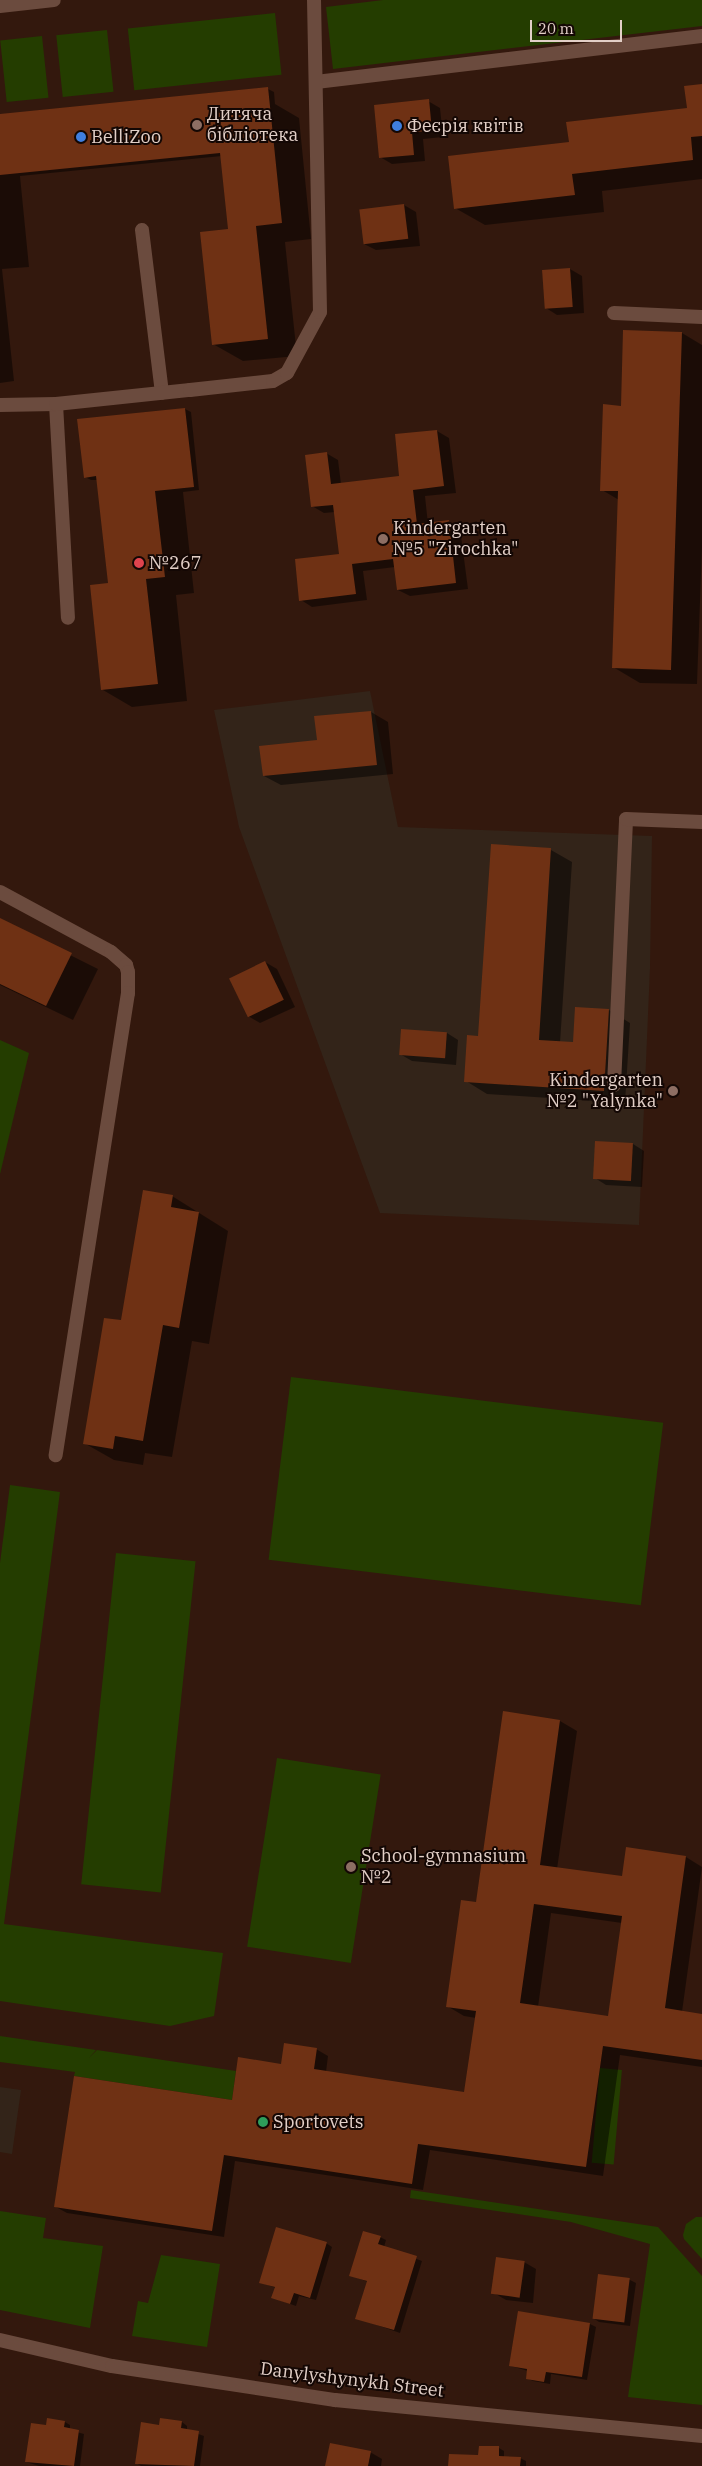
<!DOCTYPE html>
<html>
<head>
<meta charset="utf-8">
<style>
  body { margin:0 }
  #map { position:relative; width:702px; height:2466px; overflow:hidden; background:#33180d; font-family:"IBM Plex Serif",serif }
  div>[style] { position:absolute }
  .industrial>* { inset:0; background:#332419 }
  .green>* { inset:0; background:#243d00; transform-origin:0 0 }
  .shadow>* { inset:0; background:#0007 }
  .building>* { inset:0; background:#6f3114; transform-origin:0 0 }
  .service>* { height:14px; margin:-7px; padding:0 7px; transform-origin:7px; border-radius:7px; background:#6b4b3e }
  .minor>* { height:14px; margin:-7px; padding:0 7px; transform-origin:7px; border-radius:7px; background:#6b4b3e }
  .tertiary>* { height:14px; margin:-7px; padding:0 7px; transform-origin:7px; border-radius:7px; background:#6b4b3e }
  .dots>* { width:14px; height:14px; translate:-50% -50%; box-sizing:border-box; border:2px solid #130704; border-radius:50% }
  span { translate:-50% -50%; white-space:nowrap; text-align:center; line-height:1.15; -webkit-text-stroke:4px #130704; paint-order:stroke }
  .poi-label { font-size:18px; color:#e2cfc7 }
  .left { translate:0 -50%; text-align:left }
  .right { translate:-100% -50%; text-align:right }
  .street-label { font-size:18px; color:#e2cfc7 }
  .scale { position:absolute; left:530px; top:20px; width:92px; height:22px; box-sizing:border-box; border:2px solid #e2cfc7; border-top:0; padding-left:6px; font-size:15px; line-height:18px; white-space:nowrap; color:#e2cfc7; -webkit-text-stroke:4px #130704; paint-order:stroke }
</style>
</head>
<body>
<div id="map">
  <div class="industrial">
    <i style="clip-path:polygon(370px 691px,398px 827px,652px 836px,650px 968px,639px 1225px,380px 1213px,239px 827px,214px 710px)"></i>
    <i style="clip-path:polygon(0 2087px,21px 2090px,12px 2154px,0 2152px)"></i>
  </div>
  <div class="green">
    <i style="clip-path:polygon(383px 0,702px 0,702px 26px,333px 69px,326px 7px)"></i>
    <i style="left:275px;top:13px;width:62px;height:148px;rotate:84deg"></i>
    <i style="left:107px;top:30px;width:62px;height:51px;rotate:84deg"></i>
    <i style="left:42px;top:36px;width:62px;height:42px;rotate:84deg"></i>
    <i style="clip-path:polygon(0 1040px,29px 1053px,0 1174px)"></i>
    <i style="left:291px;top:1377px;width:375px;height:184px;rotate:7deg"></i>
    <i style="clip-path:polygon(10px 1485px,60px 1492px,4px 1924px,223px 1953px,214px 2016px,170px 2026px,0 2001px,0 1563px)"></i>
    <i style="left:116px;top:1553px;width:80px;height:333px;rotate:6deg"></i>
    <i style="left:277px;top:1758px;width:105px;height:191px;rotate:9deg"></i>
    <i style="clip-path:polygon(0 2036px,96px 2050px,89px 2058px,97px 2050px,236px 2071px,232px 2100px,74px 2076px,75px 2072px,0 2062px)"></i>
    <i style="left:600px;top:2068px;width:22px;height:95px;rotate:5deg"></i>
    <i style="clip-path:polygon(411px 2190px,658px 2227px,702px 2276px,702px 2405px,628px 2397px,650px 2244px,571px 2222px,410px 2198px)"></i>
    <i style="clip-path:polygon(0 2211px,46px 2218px,43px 2238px,103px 2246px,90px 2328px,0 2310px)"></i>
    <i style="clip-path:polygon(696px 2217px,702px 2217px,702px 2259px,684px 2239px,683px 2235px,686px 2224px)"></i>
    <i style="clip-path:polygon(161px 2255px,220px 2264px,207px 2347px,132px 2336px,138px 2301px,148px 2303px)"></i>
  </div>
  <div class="shadow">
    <i style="clip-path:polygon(702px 85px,702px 179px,602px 191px,604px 212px,485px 225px,455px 208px,570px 143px,688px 109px)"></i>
    <i style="clip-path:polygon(268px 89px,274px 92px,275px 104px,299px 118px,311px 239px,285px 242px,297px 356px,243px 361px,213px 344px,229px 230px,222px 156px,20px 176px,29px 267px,2px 269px,14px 381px,0 383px,0 115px)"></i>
    <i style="clip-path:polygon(428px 101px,440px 108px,443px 137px,423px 139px,425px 161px,392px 164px,380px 157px)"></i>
    <i style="clip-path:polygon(404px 205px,416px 212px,420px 246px,376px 250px,364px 244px)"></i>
    <i style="clip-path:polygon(570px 269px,582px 276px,584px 313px,557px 315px,546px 308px)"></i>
    <i style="clip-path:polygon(624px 331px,682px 333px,702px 345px,702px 547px,697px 684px,640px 683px,613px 667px,619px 500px,602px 490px,622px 407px)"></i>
    <i style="clip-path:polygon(185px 409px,191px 412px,199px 490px,183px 492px,194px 593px,176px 595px,187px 701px,132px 707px,103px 690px,110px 584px,98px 480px,91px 480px,85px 477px)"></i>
    <i style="clip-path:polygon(437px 431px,449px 438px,456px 493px,425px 496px,428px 524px,448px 521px,460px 528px,468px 589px,410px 596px,398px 590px,395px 567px,363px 571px,367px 600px,312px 607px,301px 600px,340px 555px,335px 512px,324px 513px,312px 506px,326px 453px,338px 460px,341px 484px,401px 477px)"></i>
    <i style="clip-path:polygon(371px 712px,388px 722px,393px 774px,281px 785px,264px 776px,318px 741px,316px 717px)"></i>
    <i style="clip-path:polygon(551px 850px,572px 862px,560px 1043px,574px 1044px,609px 1010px,630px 1023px,625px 1103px,487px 1094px,466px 1081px,479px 1037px)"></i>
    <i style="clip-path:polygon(0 920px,98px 969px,73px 1020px,0 985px)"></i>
    <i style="clip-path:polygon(265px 962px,277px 969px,295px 1007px,260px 1023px,248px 1016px)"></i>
    <i style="clip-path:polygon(447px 1033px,458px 1040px,456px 1065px,412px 1061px,400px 1054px)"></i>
    <i style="clip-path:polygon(633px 1144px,644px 1151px,642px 1187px,606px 1185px,595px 1178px)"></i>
    <i style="clip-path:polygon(172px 1196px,228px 1231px,209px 1344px,192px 1341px,172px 1457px,145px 1453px,143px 1465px,114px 1460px,84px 1443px,122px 1322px)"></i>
    <i style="clip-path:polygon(evenodd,560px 1721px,577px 1731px,557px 1869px,623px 1878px,686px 1857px,702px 1867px,682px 2012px,702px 2015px,702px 2067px,620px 2055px,603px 2176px,430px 2150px,423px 2190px,235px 2161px,224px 2237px,67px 2213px,56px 2207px,233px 2102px,282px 2066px,316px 2049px,328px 2056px,326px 2072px,465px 2094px,476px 2018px,464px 2016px,447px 2006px,477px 1903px,560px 1721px,551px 1913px,622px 1923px,609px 2017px,538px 2007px,551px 1913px)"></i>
    <i style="clip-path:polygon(380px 2237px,386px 2240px,384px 2247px,422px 2261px,400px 2333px,357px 2318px,368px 2282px,350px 2275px)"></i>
    <i style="clip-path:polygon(326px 2243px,332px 2247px,316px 2300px,299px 2296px,296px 2306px,279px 2300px,273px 2297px,276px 2288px,260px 2282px)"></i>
    <i style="clip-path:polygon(524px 2262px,536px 2269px,533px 2303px,506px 2300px,494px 2293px)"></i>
    <i style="clip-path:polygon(599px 2275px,630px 2280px,636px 2283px,630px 2326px,599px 2322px,593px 2318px)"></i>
    <i style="clip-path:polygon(519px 2313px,590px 2324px,596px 2327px,587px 2380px,551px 2374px,550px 2384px,533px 2381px,527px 2378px,528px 2371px,511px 2366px)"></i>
    <i style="clip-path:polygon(65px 2422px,70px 2425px,70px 2430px,84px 2434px,80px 2466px,39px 2466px,26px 2462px,47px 2426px)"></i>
    <i style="clip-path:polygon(182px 2422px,187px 2426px,187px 2430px,204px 2436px,200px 2466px,141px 2466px,136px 2463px,160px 2427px)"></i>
    <i style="clip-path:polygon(499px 2448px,504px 2451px,504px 2457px,520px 2458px,526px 2461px,526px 2466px,449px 2466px)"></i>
    <i style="clip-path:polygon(370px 2452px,382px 2459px,381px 2466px,326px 2466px)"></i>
  </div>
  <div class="building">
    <i style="clip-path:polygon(702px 84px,702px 136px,691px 137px,693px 160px,572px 174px,575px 195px,454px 209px,448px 156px,569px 142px,566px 122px,687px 108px,684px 86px)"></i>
    <i style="clip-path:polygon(268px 87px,282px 223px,256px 226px,268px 339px,212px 345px,200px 232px,228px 229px,220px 153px,0 175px,0 114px)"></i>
    <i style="clip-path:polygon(429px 99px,432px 131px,412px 132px,414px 155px,379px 158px,374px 105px)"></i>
    <i style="left:404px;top:204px;width:35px;height:45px;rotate:83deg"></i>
    <i style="left:570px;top:268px;width:39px;height:28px;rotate:86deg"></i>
    <i style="clip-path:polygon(623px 330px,682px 332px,671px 670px,612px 668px,618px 491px,600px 491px,603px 404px,621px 406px)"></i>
    <i style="clip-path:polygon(185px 408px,194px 487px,155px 491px,165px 577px,146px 579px,158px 684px,101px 690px,90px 585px,108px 583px,96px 476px,84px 478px,77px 419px)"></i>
    <i style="clip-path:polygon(437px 430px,444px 486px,413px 490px,417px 524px,449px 520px,456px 583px,397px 590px,393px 559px,352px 564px,356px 594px,299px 601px,295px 559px,339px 554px,333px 505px,311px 507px,305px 455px,327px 452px,331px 484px,399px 476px,395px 434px)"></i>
    <i style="clip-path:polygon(371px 711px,377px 765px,263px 776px,259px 746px,317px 740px,314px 716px)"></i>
    <i style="clip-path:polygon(491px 844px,551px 848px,539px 1040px,573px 1042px,575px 1007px,609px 1009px,604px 1091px,464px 1082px,467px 1035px,478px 1036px)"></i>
    <i style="clip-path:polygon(0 918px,72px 953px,46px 1006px,0 984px)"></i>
    <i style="left:265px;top:961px;width:43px;height:40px;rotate:64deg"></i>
    <i style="left:401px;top:1029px;width:46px;height:26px;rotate:4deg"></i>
    <i style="left:595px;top:1141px;width:38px;height:38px;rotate:3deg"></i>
    <i style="clip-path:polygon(143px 1190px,173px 1195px,171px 1207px,199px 1212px,179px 1328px,163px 1325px,143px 1441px,115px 1436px,113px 1449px,83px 1444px,104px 1318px,121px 1320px)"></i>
    <i style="clip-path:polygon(evenodd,503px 1711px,560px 1720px,540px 1865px,622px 1876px,626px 1847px,686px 1856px,665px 2008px,702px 2014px,702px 2060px,603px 2046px,586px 2167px,418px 2144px,412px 2184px,224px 2155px,212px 2231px,54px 2207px,74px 2076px,232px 2100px,238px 2057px,281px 2064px,284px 2043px,317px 2048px,314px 2069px,464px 2092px,476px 2011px,446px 2007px,461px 1900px,476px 1902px,503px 1711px,534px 1904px,622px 1916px,608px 2016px,520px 2003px,534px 1904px)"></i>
    <i style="clip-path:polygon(276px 2227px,327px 2242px,310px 2298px,294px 2293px,290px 2304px,271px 2298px,275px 2287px,259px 2283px)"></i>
    <i style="clip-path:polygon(363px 2231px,381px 2236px,378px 2244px,417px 2256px,394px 2330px,355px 2319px,367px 2281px,349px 2276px)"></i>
    <i style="left:496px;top:2257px;width:29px;height:37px;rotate:8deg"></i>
    <i style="left:598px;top:2274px;width:32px;height:45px;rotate:7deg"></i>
    <i style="clip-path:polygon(518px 2311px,590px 2323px,582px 2377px,546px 2372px,544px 2382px,526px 2379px,527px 2369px,509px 2366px)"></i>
    <i style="clip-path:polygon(47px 2418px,65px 2421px,64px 2427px,79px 2430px,74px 2466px,25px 2462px,31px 2423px,46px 2425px)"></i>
    <i style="clip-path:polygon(160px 2418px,182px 2421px,181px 2428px,199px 2431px,194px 2466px,135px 2464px,141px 2422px,159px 2425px)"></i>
    <i style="clip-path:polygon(330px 2443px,371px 2451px,368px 2466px,325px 2466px)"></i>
    <i style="clip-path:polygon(479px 2446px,499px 2446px,499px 2456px,521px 2457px,520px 2466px,448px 2466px,449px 2454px,478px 2455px)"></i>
  </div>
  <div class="service">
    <i style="left:316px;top:82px;width:389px;rotate:-6.8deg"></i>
    <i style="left:142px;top:230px;width:164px;rotate:83deg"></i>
    <i style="left:614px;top:313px;width:88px;rotate:2.6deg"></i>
    <i style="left:56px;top:404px;width:214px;rotate:86.8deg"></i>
    <i style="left:0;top:405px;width:56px;rotate:-1deg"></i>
    <i style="left:56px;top:404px;width:135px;rotate:-6deg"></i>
    <i style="left:190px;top:390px;width:83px;rotate:-6.2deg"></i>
    <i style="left:273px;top:381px;width:16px;rotate:-30deg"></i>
    <i style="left:287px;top:373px;width:69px;rotate:-61.6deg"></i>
    <i style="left:320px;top:312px;width:312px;rotate:-91.1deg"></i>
    <i style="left:0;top:892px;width:126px;rotate:28.4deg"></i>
    <i style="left:111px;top:952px;width:20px;rotate:41deg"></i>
    <i style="left:126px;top:965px;width:7px;rotate:74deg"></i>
    <i style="left:128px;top:972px;width:21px;rotate:90deg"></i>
    <i style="left:128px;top:993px;width:468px;rotate:98.9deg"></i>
    <i style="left:614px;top:1085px;width:266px;rotate:-87.4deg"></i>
    <i style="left:626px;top:819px;width:76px;rotate:2.3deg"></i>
  </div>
  <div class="minor">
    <i style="left:0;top:2340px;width:115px;rotate:13.1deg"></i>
    <i style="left:112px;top:2366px;width:226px;rotate:8.7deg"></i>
    <i style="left:335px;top:2400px;width:369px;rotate:5.6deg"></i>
  </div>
  <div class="tertiary">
    <i style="left:0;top:6px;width:54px;rotate:-6.3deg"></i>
  </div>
  <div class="dots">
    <i style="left:197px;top:125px;background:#8d6e63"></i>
    <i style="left:397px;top:126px;background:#3f7fe0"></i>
    <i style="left:81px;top:137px;background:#3f7fe0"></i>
    <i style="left:383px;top:539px;background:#8d6e63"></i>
    <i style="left:139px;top:563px;background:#e0444e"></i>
    <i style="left:673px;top:1091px;background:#8d6e63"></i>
    <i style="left:351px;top:1867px;background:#8d6e63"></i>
    <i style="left:263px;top:2122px;background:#2e9e5b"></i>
  </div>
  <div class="poi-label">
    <span class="left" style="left:207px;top:125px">Дитяча<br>бібліотека</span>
    <span class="left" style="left:407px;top:126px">Феєрія квітів</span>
    <span class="left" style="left:91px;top:137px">BelliZoo</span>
    <span class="left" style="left:393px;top:539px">Kindergarten<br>№5 "Zirochka"</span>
    <span class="left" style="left:149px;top:563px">№267</span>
    <span class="right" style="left:663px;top:1091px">Kindergarten<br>№2 "Yalynka"</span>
    <span class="left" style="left:361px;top:1867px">School-gymnasium<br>№2</span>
    <span class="left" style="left:273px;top:2122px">Sportovets</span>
  </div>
  <div class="street-label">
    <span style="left:352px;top:2380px;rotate:7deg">Danylyshynykh Street</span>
  </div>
  <div class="scale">20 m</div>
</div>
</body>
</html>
